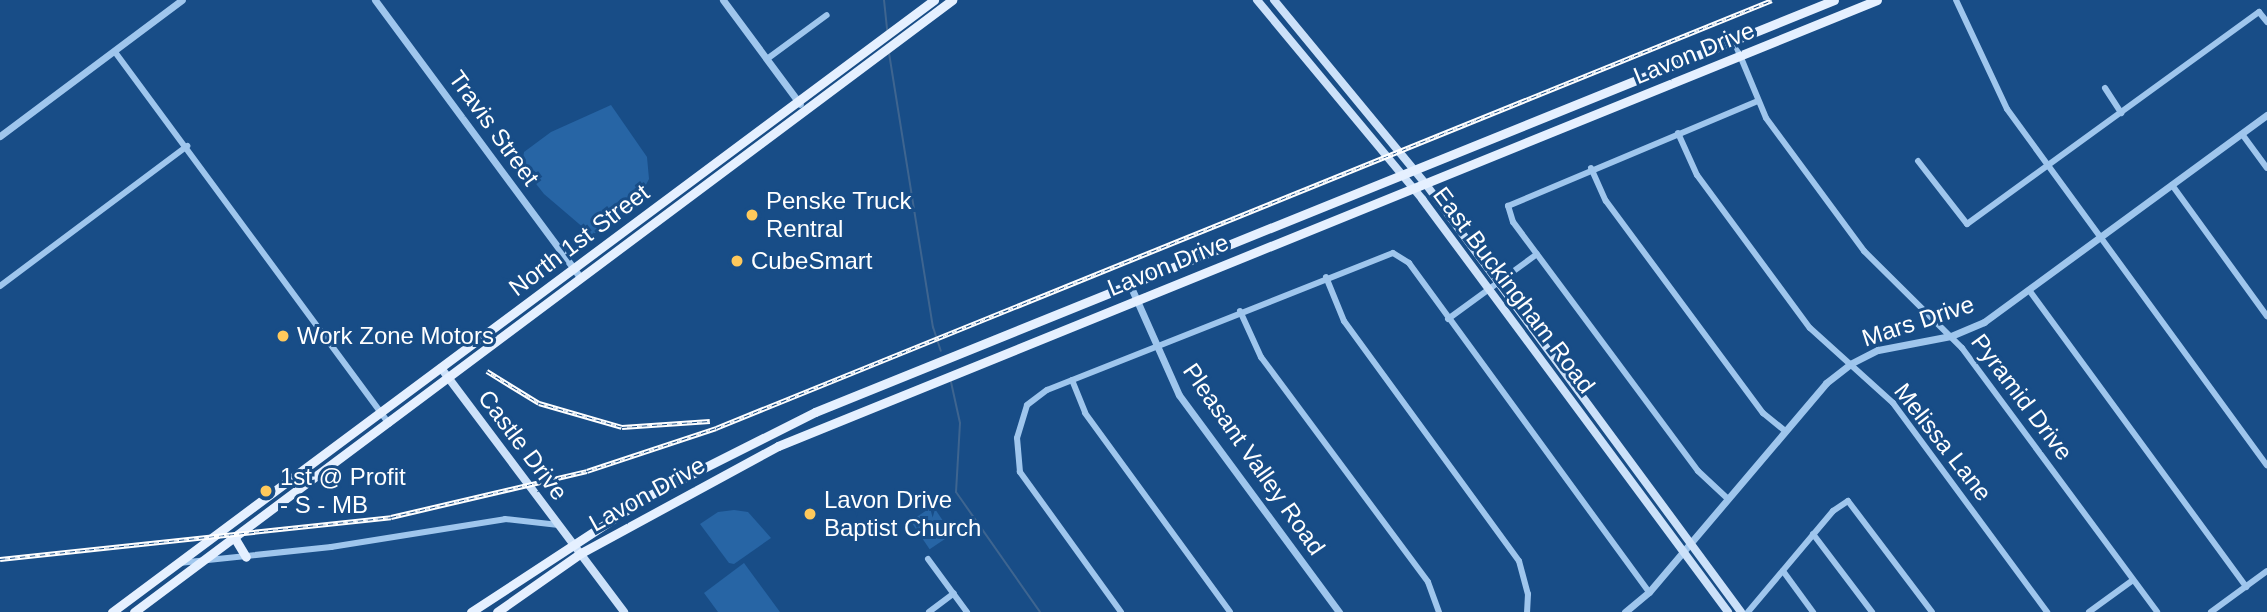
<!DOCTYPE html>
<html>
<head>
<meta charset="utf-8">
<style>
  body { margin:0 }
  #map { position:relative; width:2267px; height:612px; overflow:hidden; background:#184d87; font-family:Arial,sans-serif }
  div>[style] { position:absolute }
  .green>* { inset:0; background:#2765a5; transform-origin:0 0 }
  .stream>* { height:2px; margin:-1px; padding:0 1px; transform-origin:1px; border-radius:1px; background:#3e6590 }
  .minor>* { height:6px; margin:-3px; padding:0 3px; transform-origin:3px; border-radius:3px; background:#9fc6ed }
  .tertiary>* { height:7px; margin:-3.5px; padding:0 3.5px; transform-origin:3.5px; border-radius:3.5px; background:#9fc6ed }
  .secondary>* { height:8px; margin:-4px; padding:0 4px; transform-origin:4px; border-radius:4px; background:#cce1f9 }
  .primary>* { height:9px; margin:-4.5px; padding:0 4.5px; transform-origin:4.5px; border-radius:4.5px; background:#e5f0ff }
  .rail>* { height:4.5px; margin-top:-2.25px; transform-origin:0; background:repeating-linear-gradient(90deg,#184d87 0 5px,#fff 0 10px); box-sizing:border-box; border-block:2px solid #fff }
  .dots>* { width:19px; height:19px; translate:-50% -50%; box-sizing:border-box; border:4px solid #184d87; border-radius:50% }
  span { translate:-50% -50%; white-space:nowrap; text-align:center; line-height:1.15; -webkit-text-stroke:6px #184d87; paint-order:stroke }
  .street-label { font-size:24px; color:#fff }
  .poi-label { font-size:24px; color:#fff }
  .left { translate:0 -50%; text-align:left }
</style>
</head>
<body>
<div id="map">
  <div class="green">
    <i style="clip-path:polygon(611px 105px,647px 157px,649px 179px,636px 203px,592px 235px,544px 194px,522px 166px,524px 152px,551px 132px)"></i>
    <i style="left:933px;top:506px;width:34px;height:27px;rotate:56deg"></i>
    <i style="clip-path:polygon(734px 510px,748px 512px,771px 538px,734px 564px,729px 563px,700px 524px,718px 512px)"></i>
    <i style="clip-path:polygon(744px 563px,780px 612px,718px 612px,704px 593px)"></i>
  </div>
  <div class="stream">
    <i style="left:884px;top:0;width:30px;rotate:84deg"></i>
    <i style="left:889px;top:53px;width:278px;rotate:80.9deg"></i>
    <i style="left:933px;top:327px;width:25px;rotate:72deg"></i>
    <i style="left:951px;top:382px;width:42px;rotate:77.6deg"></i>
    <i style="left:960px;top:423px;width:69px;rotate:93.3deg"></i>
    <i style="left:956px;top:492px;width:146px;rotate:55deg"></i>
  </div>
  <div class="minor">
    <i style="left:1956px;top:0;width:120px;rotate:64.9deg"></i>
    <i style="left:2007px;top:109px;width:441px;rotate:53.9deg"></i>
    <i style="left:1734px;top:41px;width:83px;rotate:67.4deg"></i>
    <i style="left:1766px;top:118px;width:165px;rotate:53.6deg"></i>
    <i style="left:1864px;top:251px;width:138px;rotate:44.7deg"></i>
    <i style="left:1962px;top:348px;width:328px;rotate:53.5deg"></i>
    <i style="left:115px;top:52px;width:462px;rotate:53.6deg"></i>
    <i style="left:767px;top:59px;width:74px;rotate:-36.3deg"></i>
    <i style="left:2105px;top:88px;width:30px;rotate:57deg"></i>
    <i style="left:1678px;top:133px;width:46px;rotate:65.7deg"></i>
    <i style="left:1697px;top:175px;width:190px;rotate:53.6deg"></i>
    <i style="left:1810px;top:328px;width:112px;rotate:42.1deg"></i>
    <i style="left:1893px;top:403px;width:260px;rotate:53.6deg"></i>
    <i style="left:2242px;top:134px;width:42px;rotate:53.7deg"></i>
    <i style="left:1918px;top:161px;width:80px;rotate:52.1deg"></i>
    <i style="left:1967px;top:224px;width:361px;rotate:-36deg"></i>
    <i style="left:2259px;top:12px;width:13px;rotate:51deg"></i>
    <i style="left:1591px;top:168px;width:36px;rotate:66deg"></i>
    <i style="left:1606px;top:201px;width:264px;rotate:53.5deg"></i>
    <i style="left:1763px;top:413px;width:28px;rotate:39deg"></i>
    <i style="left:2172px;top:185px;width:162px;rotate:54.1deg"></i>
    <i style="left:1326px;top:277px;width:48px;rotate:67.8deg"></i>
    <i style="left:1344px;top:321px;width:297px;rotate:53.9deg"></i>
    <i style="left:1519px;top:561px;width:34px;rotate:75deg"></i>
    <i style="left:1528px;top:594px;width:18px;rotate:93deg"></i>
    <i style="left:0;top:286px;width:234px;rotate:-36.8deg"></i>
    <i style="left:2029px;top:290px;width:368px;rotate:53.8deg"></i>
    <i style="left:1240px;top:311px;width:51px;rotate:65.5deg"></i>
    <i style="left:1261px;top:357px;width:280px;rotate:53.4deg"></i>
    <i style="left:1428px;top:582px;width:32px;rotate:70deg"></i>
    <i style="left:1448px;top:319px;width:110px;rotate:-36.1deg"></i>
    <i style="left:1072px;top:380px;width:35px;rotate:68deg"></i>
    <i style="left:1085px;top:413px;width:246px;rotate:53.9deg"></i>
    <i style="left:1728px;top:499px;width:41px;rotate:-137deg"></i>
    <i style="left:1698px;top:471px;width:310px;rotate:-126.6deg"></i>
    <i style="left:1513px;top:222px;width:17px;rotate:-107deg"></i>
    <i style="left:1508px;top:206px;width:271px;rotate:-22.8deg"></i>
    <i style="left:1813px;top:534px;width:98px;rotate:52.9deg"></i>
    <i style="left:928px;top:559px;width:66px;rotate:53.7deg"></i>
    <i style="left:179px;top:563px;width:153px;rotate:-6deg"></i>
    <i style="left:331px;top:547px;width:176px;rotate:-9.1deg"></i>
    <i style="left:505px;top:519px;width:54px;rotate:6.3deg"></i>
    <i style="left:1783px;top:571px;width:51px;rotate:53.8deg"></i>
    <i style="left:929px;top:612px;width:31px;rotate:-37deg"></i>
    <i style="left:1121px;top:612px;width:173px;rotate:-125.8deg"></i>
    <i style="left:1020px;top:472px;width:34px;rotate:-95deg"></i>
    <i style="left:1017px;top:438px;width:34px;rotate:-73deg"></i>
    <i style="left:1027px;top:405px;width:25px;rotate:-37deg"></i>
    <i style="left:1047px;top:390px;width:372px;rotate:-21.6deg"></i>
    <i style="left:1393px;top:253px;width:19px;rotate:32deg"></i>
    <i style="left:1409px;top:263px;width:407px;rotate:53.9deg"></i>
    <i style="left:1748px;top:612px;width:132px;rotate:-49.9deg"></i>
    <i style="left:1833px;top:511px;width:18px;rotate:-34deg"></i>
    <i style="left:1848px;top:501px;width:139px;rotate:52.9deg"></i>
    <i style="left:2089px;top:612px;width:54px;rotate:-36deg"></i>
    <i style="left:2211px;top:612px;width:69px;rotate:-36.2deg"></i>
  </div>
  <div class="tertiary">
    <i style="left:375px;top:0;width:346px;rotate:53.5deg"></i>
    <i style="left:723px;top:0;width:129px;rotate:53.5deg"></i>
    <i style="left:0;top:136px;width:227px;rotate:-36.8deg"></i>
    <i style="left:1130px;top:285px;width:120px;rotate:66deg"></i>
    <i style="left:1179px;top:395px;width:270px;rotate:53.6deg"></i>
    <i style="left:1625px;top:612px;width:31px;rotate:-40deg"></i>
    <i style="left:1649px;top:592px;width:274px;rotate:-49.7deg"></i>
    <i style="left:1826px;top:383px;width:31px;rotate:-38deg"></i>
    <i style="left:1850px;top:364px;width:31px;rotate:-27deg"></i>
    <i style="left:1878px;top:350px;width:74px;rotate:-10.9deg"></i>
    <i style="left:1951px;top:336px;width:36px;rotate:-23deg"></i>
    <i style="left:1984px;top:322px;width:351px;rotate:-36.2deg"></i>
  </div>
  <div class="secondary">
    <i style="left:1257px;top:0;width:259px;rotate:50.3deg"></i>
    <i style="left:1422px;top:199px;width:514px;rotate:53.46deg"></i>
    <i style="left:1274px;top:0;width:237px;rotate:50.5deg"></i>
    <i style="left:1425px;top:183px;width:533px;rotate:53.62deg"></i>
    <i style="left:441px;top:368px;width:305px;rotate:53.1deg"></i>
  </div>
  <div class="primary">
    <i style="left:234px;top:537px;width:23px;rotate:59deg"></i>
    <i style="left:112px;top:612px;width:1025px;rotate:-36.67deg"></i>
    <i style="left:134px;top:612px;width:1022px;rotate:-36.8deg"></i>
    <i style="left:471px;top:612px;width:212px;rotate:-33.2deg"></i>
    <i style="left:648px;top:496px;width:187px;rotate:-26.7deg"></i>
    <i style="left:815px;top:412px;width:1099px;rotate:-22.01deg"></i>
    <i style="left:497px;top:612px;width:103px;rotate:-35.1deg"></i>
    <i style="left:581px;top:553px;width:224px;rotate:-28.5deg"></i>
    <i style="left:778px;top:446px;width:1186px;rotate:-22.09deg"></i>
  </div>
  <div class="rail">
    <i style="left:487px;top:371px;width:61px;rotate:31.6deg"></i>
    <i style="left:539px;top:403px;width:86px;rotate:16.1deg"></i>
    <i style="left:622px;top:427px;width:88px;rotate:-3.9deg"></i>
    <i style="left:0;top:559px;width:393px;rotate:-6.1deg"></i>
    <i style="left:391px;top:517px;width:201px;rotate:-13.2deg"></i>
    <i style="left:587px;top:471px;width:136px;rotate:-18.4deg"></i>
    <i style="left:716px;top:428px;width:1139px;rotate:-22.06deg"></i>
  </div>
  <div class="dots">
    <i style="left:752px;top:215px;background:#ffc95b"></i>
    <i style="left:737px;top:261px;background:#ffc95b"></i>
    <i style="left:283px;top:336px;background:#ffc95b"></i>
    <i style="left:266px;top:491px;background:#ffc95b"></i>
    <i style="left:810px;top:514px;background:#ffc95b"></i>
  </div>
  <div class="street-label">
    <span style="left:1694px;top:53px;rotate:-22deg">Lavon Drive</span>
    <span style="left:494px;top:128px;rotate:54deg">Travis Street</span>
    <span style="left:579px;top:240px;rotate:-37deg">North 1st Street</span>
    <span style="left:1168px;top:265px;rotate:-22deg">Lavon Drive</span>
    <span style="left:1514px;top:290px;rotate:53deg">East Buckingham Road</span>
    <span style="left:1918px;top:321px;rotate:-18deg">Mars Drive</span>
    <span style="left:2022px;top:397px;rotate:53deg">Pyramid Drive</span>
    <span style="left:1943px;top:442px;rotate:52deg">Melissa Lane</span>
    <span style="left:523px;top:445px;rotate:53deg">Castle Drive</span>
    <span style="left:1254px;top:459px;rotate:55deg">Pleasant Valley Road</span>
    <span style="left:647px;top:494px;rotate:-29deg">Lavon Drive</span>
  </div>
  <div class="poi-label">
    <span class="left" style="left:766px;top:215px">Penske Truck<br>Rentral</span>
    <span class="left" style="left:751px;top:261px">CubeSmart</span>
    <span class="left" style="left:297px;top:336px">Work Zone Motors</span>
    <span class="left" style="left:280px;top:491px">1st @ Profit<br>- S - MB</span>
    <span class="left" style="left:824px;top:514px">Lavon Drive<br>Baptist Church</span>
  </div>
</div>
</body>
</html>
